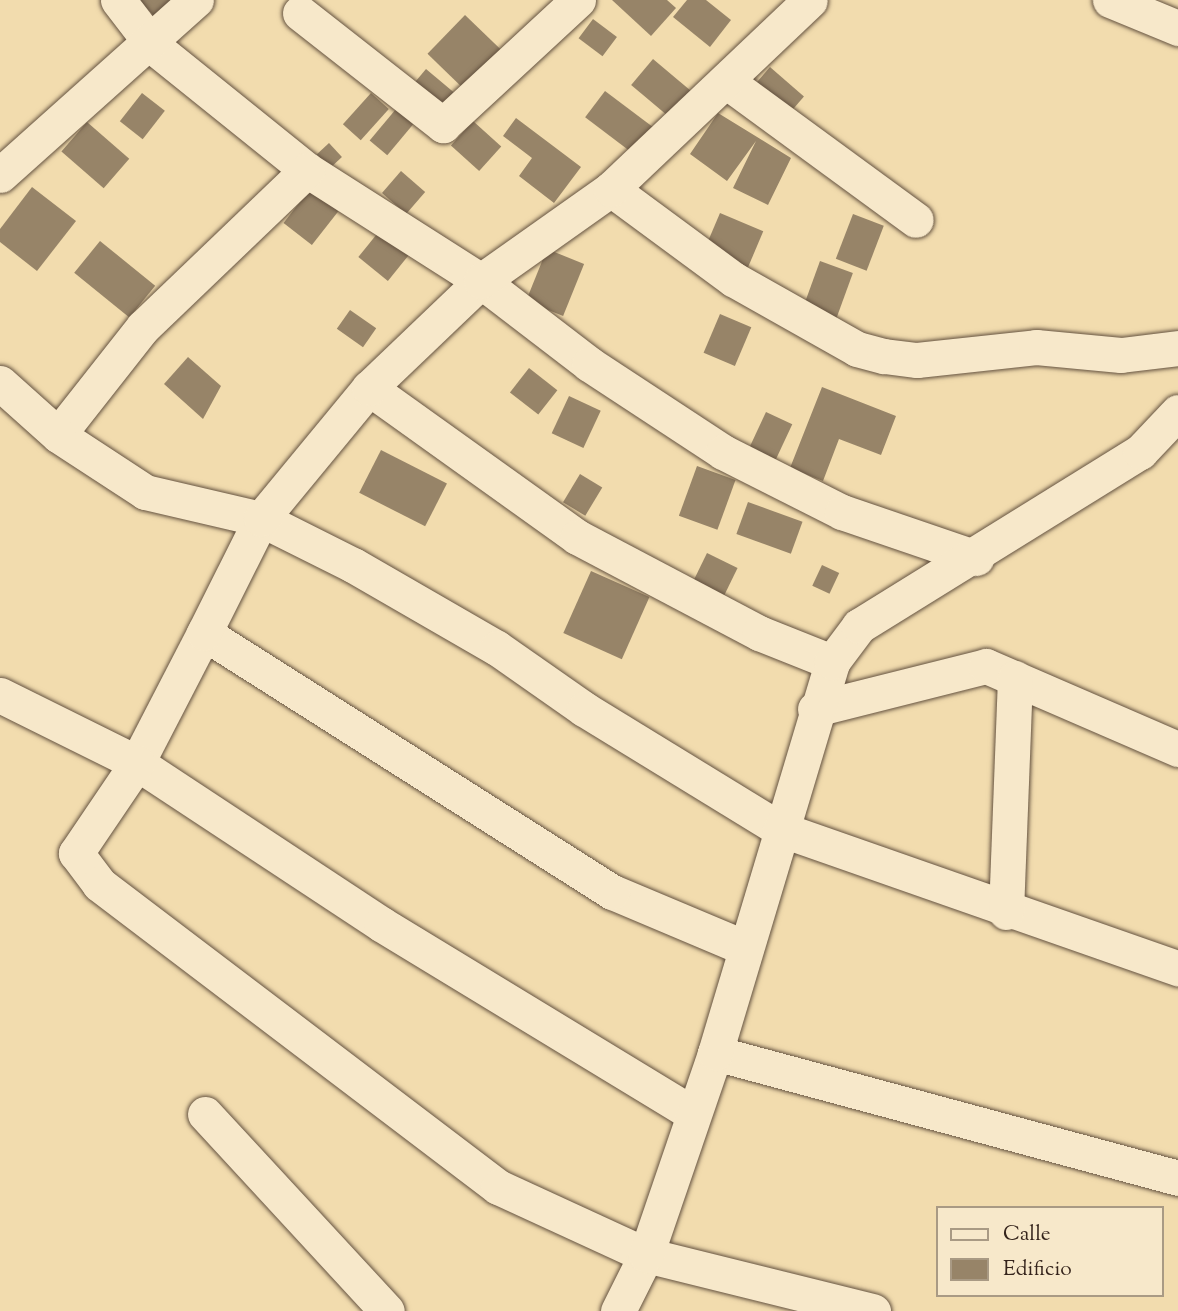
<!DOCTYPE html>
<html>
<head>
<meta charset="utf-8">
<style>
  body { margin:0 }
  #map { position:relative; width:1178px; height:1311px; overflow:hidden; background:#f2dcae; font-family:"Sorts Mill Goudy",serif }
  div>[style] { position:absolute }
  .building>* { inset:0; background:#978468; transform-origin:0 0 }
  .roads { filter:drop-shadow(0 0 2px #645240) drop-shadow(0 0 2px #645240) }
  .street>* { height:35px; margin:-17.5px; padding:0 17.5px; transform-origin:17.5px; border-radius:17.5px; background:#f7e8ca }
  span { translate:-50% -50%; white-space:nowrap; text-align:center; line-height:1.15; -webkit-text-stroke:5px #f7e8ca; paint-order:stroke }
  .legend { position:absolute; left:936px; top:1206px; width:228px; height:91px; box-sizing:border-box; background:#f7e8ca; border:2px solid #a99a84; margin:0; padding:9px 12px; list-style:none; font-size:21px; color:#35241c }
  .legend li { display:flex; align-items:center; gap:14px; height:35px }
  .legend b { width:35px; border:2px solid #a99a84 }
</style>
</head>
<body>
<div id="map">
  <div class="building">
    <i style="clip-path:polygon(139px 0,179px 0,158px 20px)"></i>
    <i style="clip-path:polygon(612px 0,667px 0,676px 8px,651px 36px)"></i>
    <i style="clip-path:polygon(687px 0,706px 0,731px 20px,710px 47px,673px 17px)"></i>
    <i style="left:465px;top:15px;width:57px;height:54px;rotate:44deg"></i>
    <i style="left:593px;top:19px;width:30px;height:24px;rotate:37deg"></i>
    <i style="left:653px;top:59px;width:52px;height:34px;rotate:40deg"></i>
    <i style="left:770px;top:67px;width:45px;height:30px;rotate:41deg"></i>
    <i style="left:426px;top:69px;width:42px;height:28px;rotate:40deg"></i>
    <i style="left:605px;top:91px;width:67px;height:33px;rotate:37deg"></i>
    <i style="left:142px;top:93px;width:29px;height:36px;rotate:38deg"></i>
    <i style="left:371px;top:93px;width:24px;height:42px;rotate:42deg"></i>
    <i style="left:396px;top:109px;width:23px;height:41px;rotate:40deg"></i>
    <i style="clip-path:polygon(718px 113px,791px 158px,768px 205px,733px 188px,756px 141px,727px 181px,690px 154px)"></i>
    <i style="clip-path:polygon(516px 118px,581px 167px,554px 203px,519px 176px,532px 158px,503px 136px)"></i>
    <i style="left:473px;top:121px;width:38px;height:33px;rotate:42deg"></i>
    <i style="left:87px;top:122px;width:56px;height:39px;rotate:41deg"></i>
    <i style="left:329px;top:143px;width:19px;height:25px;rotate:47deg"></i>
    <i style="left:401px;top:171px;width:32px;height:29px;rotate:41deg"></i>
    <i style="clip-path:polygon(32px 187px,76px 221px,37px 271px,0 242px,0 229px)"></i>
    <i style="left:310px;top:189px;width:36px;height:43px;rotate:38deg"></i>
    <i style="left:720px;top:213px;width:47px;height:44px;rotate:23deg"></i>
    <i style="left:853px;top:214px;width:33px;height:48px;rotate:21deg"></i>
    <i style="left:381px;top:229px;width:38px;height:36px;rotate:39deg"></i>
    <i style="left:100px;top:241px;width:71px;height:41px;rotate:39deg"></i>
    <i style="left:547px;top:249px;width:40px;height:56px;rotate:22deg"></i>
    <i style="left:820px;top:261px;width:35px;height:51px;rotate:20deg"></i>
    <i style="left:350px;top:310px;width:32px;height:23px;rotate:35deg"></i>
    <i style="left:720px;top:314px;width:34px;height:42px;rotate:23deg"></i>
    <i style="clip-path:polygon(188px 357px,221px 386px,203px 419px,164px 384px)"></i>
    <i style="left:529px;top:368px;width:36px;height:31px;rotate:38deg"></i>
    <i style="clip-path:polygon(822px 387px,896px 416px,881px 455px,839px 439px,823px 481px,790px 468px)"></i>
    <i style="left:569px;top:396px;width:35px;height:41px;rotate:25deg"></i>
    <i style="left:766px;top:412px;width:29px;height:42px;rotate:25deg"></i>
    <i style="left:381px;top:450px;width:74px;height:48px;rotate:27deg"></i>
    <i style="left:697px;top:466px;width:41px;height:53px;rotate:20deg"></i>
    <i style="left:580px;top:474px;width:26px;height:33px;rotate:31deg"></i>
    <i style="left:748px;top:502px;width:58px;height:34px;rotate:20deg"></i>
    <i style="left:707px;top:553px;width:34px;height:42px;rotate:26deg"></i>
    <i style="left:822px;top:565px;width:19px;height:23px;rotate:25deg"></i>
    <i style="left:591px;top:571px;width:64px;height:68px;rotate:24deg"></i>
  </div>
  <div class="roads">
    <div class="street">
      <i style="left:118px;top:0;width:59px;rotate:52.5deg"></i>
      <i style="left:154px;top:47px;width:196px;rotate:38.8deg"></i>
      <i style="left:307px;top:170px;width:206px;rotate:32.5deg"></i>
      <i style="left:481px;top:281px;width:136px;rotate:37.5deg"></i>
      <i style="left:589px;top:364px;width:160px;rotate:33.3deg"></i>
      <i style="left:723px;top:452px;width:133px;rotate:26.8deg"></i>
      <i style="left:842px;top:512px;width:142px;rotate:18.9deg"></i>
      <i style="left:1110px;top:0;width:74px;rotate:22.4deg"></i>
      <i style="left:300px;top:13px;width:182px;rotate:38.1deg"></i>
      <i style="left:443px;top:125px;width:184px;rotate:-42.8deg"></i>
      <i style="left:726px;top:81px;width:235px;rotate:36.2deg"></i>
      <i style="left:307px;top:170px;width:227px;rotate:136.2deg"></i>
      <i style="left:143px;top:327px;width:137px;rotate:128.2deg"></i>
      <i style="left:58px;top:435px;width:104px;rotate:33.2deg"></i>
      <i style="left:145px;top:492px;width:119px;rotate:13.1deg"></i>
      <i style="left:261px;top:519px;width:103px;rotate:26.6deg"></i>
      <i style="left:353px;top:565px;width:166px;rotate:30deg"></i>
      <i style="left:497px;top:648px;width:106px;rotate:35deg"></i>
      <i style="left:584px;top:709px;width:230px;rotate:31.5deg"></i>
      <i style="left:780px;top:829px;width:422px;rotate:19.3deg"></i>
      <i style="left:0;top:175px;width:263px;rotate:-41.8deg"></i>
      <i style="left:611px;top:189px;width:152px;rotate:36.4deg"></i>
      <i style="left:733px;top:279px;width:142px;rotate:29.4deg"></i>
      <i style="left:857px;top:349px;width:28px;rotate:15deg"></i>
      <i style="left:884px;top:356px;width:33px;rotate:7deg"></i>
      <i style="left:917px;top:360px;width:120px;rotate:-6.2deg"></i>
      <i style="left:1036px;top:347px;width:85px;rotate:5.4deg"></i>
      <i style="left:1121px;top:355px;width:57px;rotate:-7deg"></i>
      <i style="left:0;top:383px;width:78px;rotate:41.9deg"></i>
      <i style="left:369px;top:388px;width:256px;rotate:35.6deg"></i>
      <i style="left:577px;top:537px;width:206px;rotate:27.8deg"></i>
      <i style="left:759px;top:633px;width:79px;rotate:21.7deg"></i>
      <i style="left:204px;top:633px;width:146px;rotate:117.3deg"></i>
      <i style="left:137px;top:763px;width:292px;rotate:33.4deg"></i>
      <i style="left:381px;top:924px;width:365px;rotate:31.3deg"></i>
      <i style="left:0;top:695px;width:153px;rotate:26.4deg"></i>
      <i style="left:137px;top:763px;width:109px;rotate:124.1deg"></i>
      <i style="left:76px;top:853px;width:39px;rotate:53deg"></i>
      <i style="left:99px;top:884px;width:501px;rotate:37.21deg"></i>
      <i style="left:498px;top:1187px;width:163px;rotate:24.7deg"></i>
      <i style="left:646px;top:1255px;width:234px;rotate:13.9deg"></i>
      <i style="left:815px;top:709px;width:176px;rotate:-14.1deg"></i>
      <i style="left:986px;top:666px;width:209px;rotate:23.4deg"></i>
      <i style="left:1006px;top:912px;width:234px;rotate:-87.8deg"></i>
      <i style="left:743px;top:947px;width:142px;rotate:-157.2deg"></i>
      <i style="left:612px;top:892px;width:483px;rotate:-147.6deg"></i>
      <i style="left:204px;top:633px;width:127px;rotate:-63.4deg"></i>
      <i style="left:261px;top:519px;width:170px;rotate:-50.5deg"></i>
      <i style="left:369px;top:388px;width:155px;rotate:-43.7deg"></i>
      <i style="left:481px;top:281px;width:159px;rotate:-35.3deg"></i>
      <i style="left:611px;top:189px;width:274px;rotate:-43.5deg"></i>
      <i style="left:715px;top:1053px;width:480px;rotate:15.1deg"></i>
      <i style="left:205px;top:1114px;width:268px;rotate:47.3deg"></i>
      <i style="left:618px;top:1311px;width:63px;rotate:-63.4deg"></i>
      <i style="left:646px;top:1255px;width:213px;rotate:-71.1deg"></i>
      <i style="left:715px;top:1053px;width:408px;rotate:-73.3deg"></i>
      <i style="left:832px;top:662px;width:45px;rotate:-53.1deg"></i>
      <i style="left:859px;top:626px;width:331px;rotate:-31.8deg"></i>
      <i style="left:1140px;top:452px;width:55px;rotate:-46.5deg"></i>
    </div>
  </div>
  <ul class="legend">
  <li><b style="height:9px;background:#f7e8ca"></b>Calle</li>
  <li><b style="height:19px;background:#978468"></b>Edificio</li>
  </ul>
</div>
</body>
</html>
